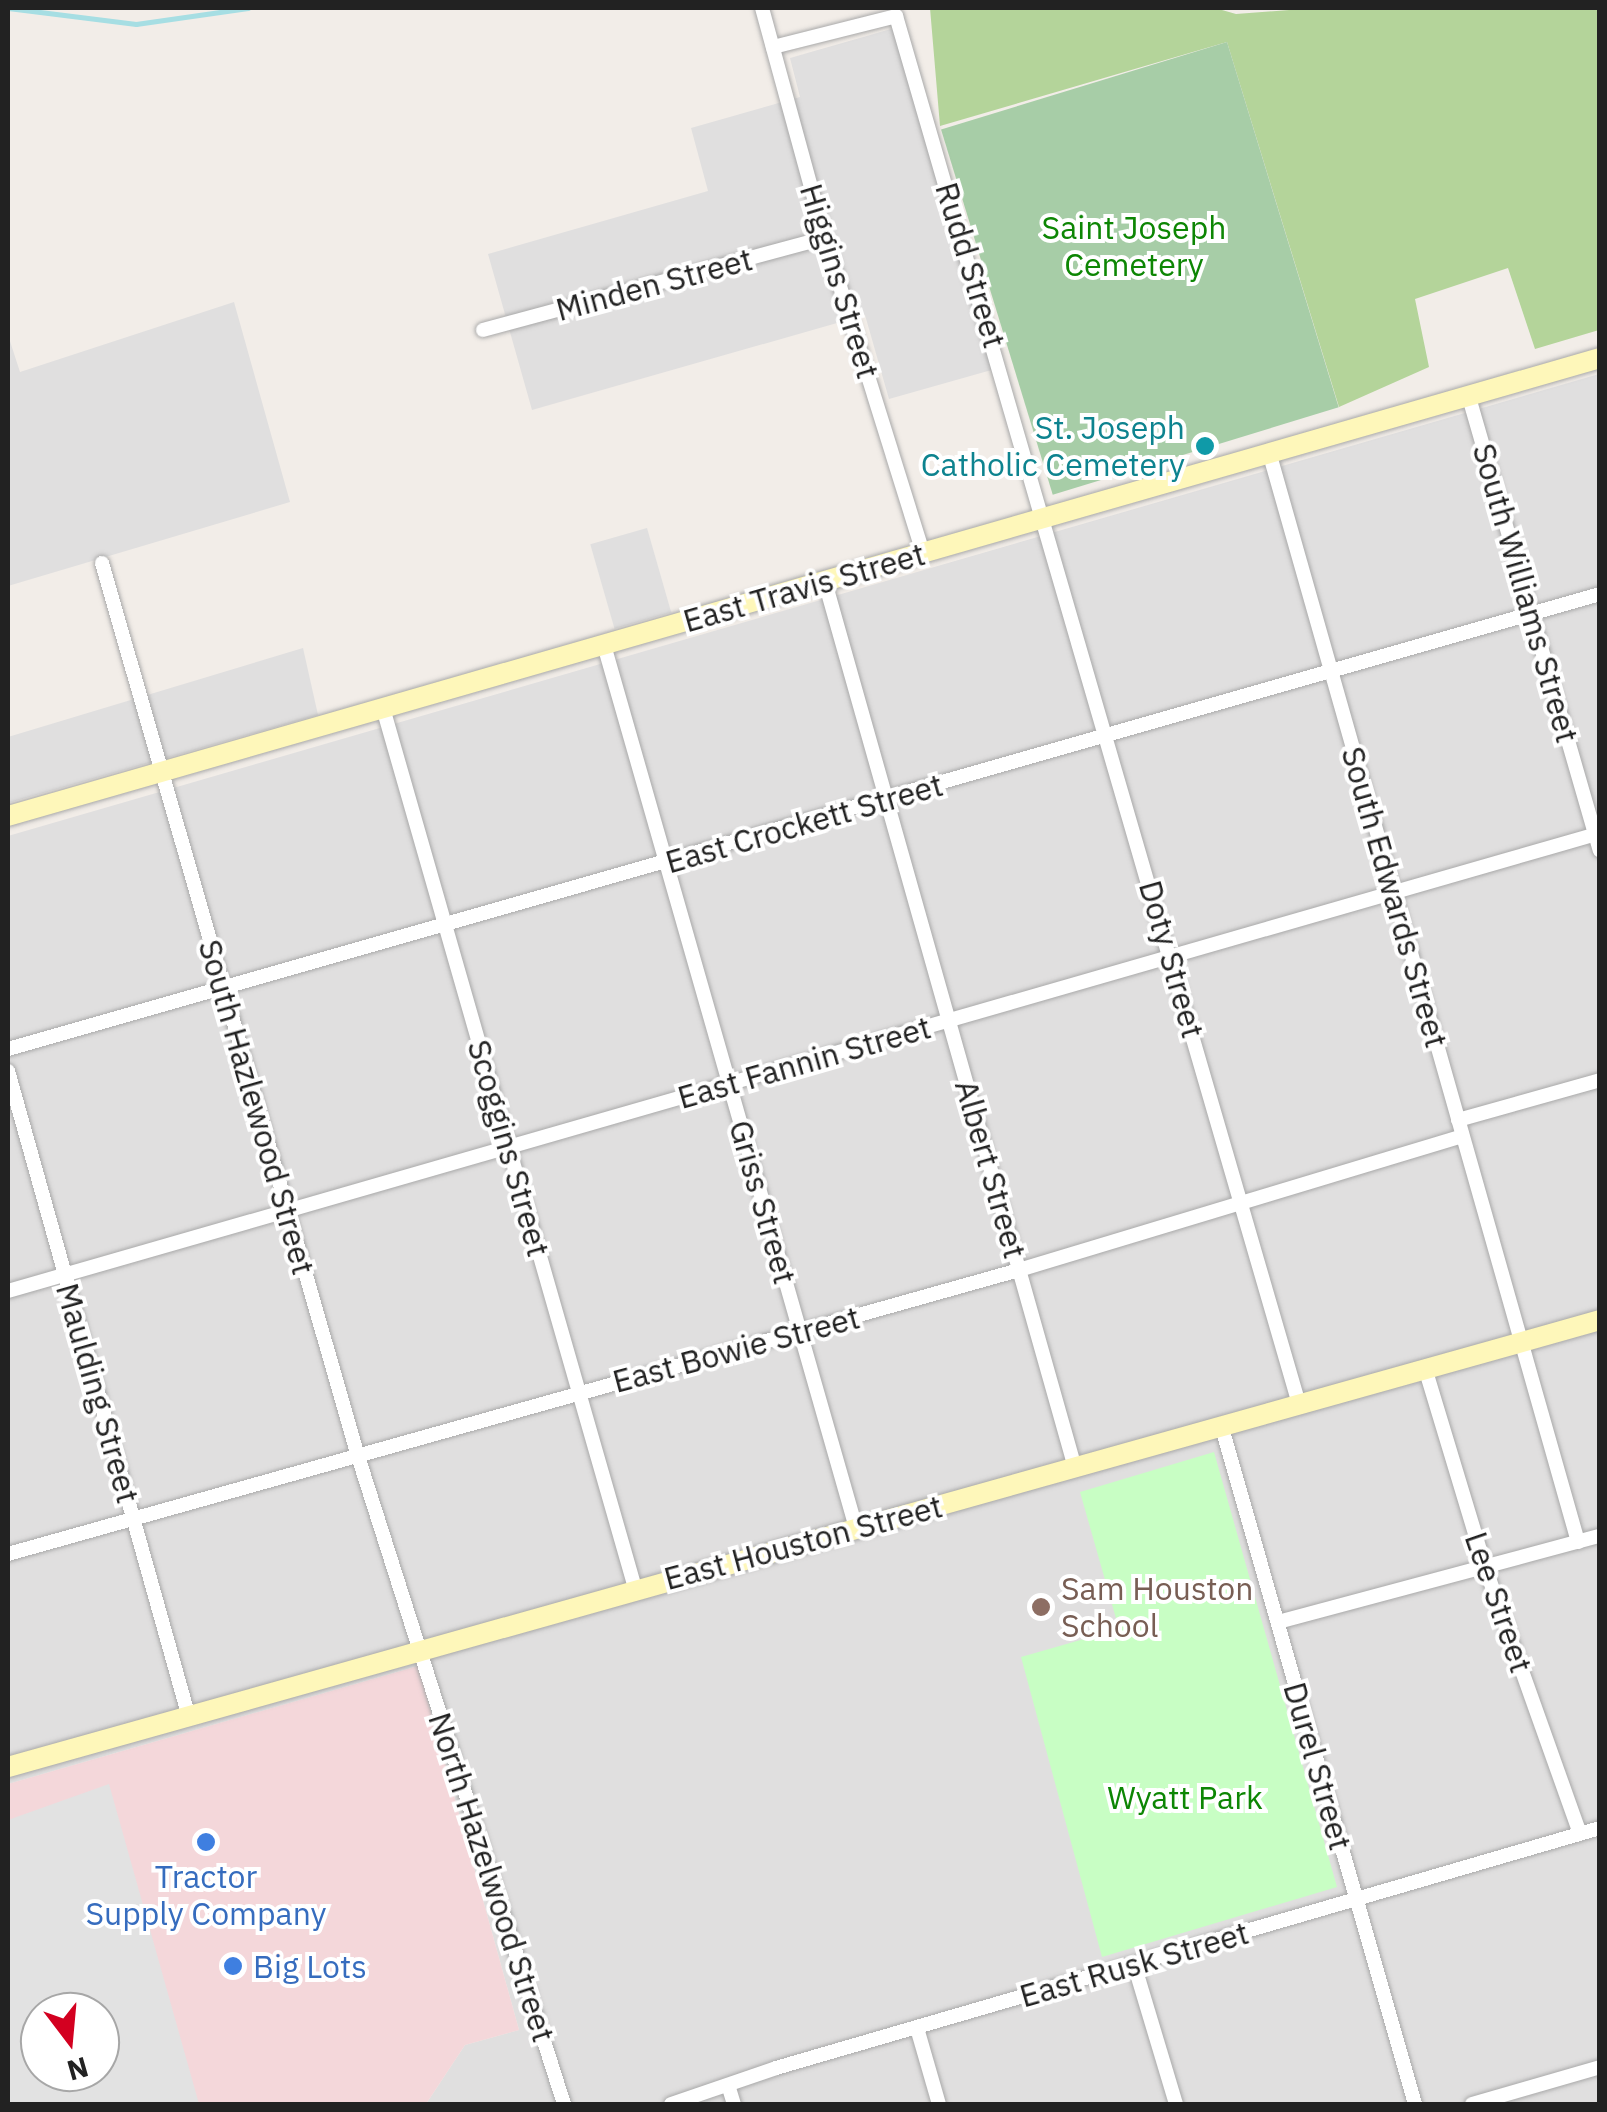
<!DOCTYPE html>
<html>
<head>
<meta charset="utf-8">
<style>
  body { margin:0 }
  #map { position:relative; width:1607px; height:2112px; overflow:hidden; background:#f2ede8; font-family:"IBM Plex Sans",sans-serif }
  div>[style] { position:absolute }
  .residential>* { inset:0; background:#e0dfdf; transform-origin:0 0 }
  .commercial>* { inset:0; background:#f4d7da }
  .forest>* { inset:0; background:#b4d49a }
  .cemetery>* { inset:0; background:#a7cda7; transform-origin:0 0 }
  .park>* { inset:0; background:#c8fec4 }
  .parking>* { inset:0; background:#e2e2e2 }
  .stream>* { height:5px; margin:-2.5px; padding:0 2.5px; transform-origin:2.5px; border-radius:2.5px; background:#a6dee3 }
  .roads { filter:drop-shadow(0 0 2px #a9a9a9) drop-shadow(0 0 2px #a9a9a9) }
  .street>* { height:14px; margin:-7px; padding:0 7px; transform-origin:7px; border-radius:7px; background:#fff }
  .secondary>* { height:20px; margin:-10px; padding:0 10px; transform-origin:10px; border-radius:10px; background:#fef7ba }
  .dots>* { width:28px; height:28px; translate:-50% -50%; box-sizing:border-box; border:5px solid #fff; border-radius:50% }
  span { translate:-50% -50%; white-space:nowrap; text-align:center; line-height:1.15; -webkit-text-stroke:8px #fff; paint-order:stroke }
  .park-label { font-size:32px; color:#0d8604 }
  .street-label { font-size:32px; color:#222 }
  .culture-label { font-size:32px; color:#0d838f }
  .right { translate:-100% -50%; text-align:right }
  .education-label { font-size:32px; color:#785e54 }
  .left { translate:0 -50%; text-align:left }
  .shop-label { font-size:32px; color:#366cbe }
  .frame { position:absolute; inset:0; border:10px solid #222; pointer-events:none }
  .north { position:absolute; left:20px; top:1992px; width:100px; height:100px; box-sizing:border-box; background:#fff; border:2px solid #a7a7a7; border-radius:50%; rotate:164deg; font-size:28px; font-weight:700; line-height:40px; text-align:center; color:#222 }
  .north::after { content:''; display:block; margin:auto; width:35px; height:45px; background:#d30020; clip-path:polygon(50% 0,100% 100%,50% 72%,0 100%) }
</style>
</head>
<body>
<div id="map">
  <div class="residential">
    <i style="clip-path:polygon(898px 27px,995px 369px,889px 399px,865px 315px,532px 410px,488px 254px,708px 191px,691px 128px,800px 97px,790px 58px)"></i>
    <i style="clip-path:polygon(234px 302px,290px 502px,8px 586px,8px 335px,20px 372px)"></i>
    <i style="clip-path:polygon(1599px 374px,1599px 2104px,426px 2104px,465px 2045px,519px 2030px,418px 1666px,8px 1784px,8px 836px)"></i>
    <i style="left:647px;top:528px;width:88px;height:59px;rotate:74deg"></i>
    <i style="clip-path:polygon(303px 648px,318px 715px,8px 803px,8px 737px)"></i>
  </div>
  <div class="commercial">
    <i style="clip-path:polygon(evenodd,418px 1666px,519px 2030px,465px 2045px,426px 2104px,8px 2104px,8px 1784px,418px 1666px,40px 2012px,100px 2012px,100px 2072px,40px 2072px,40px 2012px)"></i>
  </div>
  <div class="forest">
    <i style="clip-path:polygon(930px 8px,1215px 8px,1236px 14px,1315px 8px,1599px 8px,1599px 330px,1535px 349px,1508px 268px,1415px 299px,1429px 367px,1339px 407px,1227px 42px,940px 126px)"></i>
  </div>
  <div class="cemetery">
    <i style="left:1227px;top:42px;width:382px;height:299px;rotate:73deg"></i>
  </div>
  <div class="park">
    <i style="clip-path:polygon(1214px 1452px,1337px 1887px,1102px 1957px,1021px 1657px,1119px 1629px,1080px 1492px)"></i>
  </div>
  <div class="parking">
    <i style="clip-path:polygon(evenodd,109px 1784px,199px 2104px,8px 2104px,8px 1820px,109px 1784px,40px 2012px,100px 2012px,100px 2072px,40px 2072px,40px 2012px)"></i>
  </div>
  <div class="stream">
    <i style="left:8px;top:8px;width:129px;rotate:7.1deg"></i>
    <i style="left:136px;top:24px;width:113px;rotate:-8.1deg"></i>
  </div>
  <div class="roads">
    <div class="street">
      <i style="left:762px;top:8px;width:238px;rotate:74.7deg"></i>
      <i style="left:825px;top:238px;width:329px;rotate:72.7deg"></i>
      <i style="left:773px;top:47px;width:127px;rotate:-14.1deg"></i>
      <i style="left:896px;top:16px;width:1445px;rotate:73.81deg"></i>
      <i style="left:483px;top:330px;width:354px;rotate:-15.1deg"></i>
      <i style="left:1468px;top:394px;width:475px;rotate:73.9deg"></i>
      <i style="left:1269px;top:452px;width:1133px;rotate:74.17deg"></i>
      <i style="left:102px;top:563px;width:926px;rotate:74.01deg"></i>
      <i style="left:357px;top:1453px;width:683px;rotate:72.36deg"></i>
      <i style="left:825px;top:582px;width:921px;rotate:74.24deg"></i>
      <i style="left:604px;top:645px;width:918px;rotate:74.07deg"></i>
      <i style="left:383px;top:708px;width:915px;rotate:74.02deg"></i>
      <i style="left:8px;top:1049px;width:1656px;rotate:-15.95deg"></i>
      <i style="left:8px;top:1071px;width:668px;rotate:74.36deg"></i>
      <i style="left:1458px;top:1120px;width:148px;rotate:-15.7deg"></i>
      <i style="left:8px;top:1291px;width:1657px;rotate:-16.05deg"></i>
      <i style="left:1425px;top:1368px;width:208px;rotate:73.2deg"></i>
      <i style="left:1485px;top:1567px;width:283px;rotate:70.4deg"></i>
      <i style="left:1222px;top:1428px;width:703px;rotate:74.07deg"></i>
      <i style="left:8px;top:1554px;width:1050px;rotate:-15.69deg"></i>
      <i style="left:1019px;top:1270px;width:463px;rotate:-16.8deg"></i>
      <i style="left:1278px;top:1622px;width:333px;rotate:-15deg"></i>
      <i style="left:1134px;top:1964px;width:146px;rotate:73.3deg"></i>
      <i style="left:917px;top:2028px;width:79px;rotate:73.9deg"></i>
      <i style="left:729px;top:2088px;width:17px;rotate:73deg"></i>
      <i style="left:671px;top:2104px;width:111px;rotate:-18.9deg"></i>
      <i style="left:776px;top:2068px;width:858px;rotate:-16.24deg"></i>
      <i style="left:1472px;top:2104px;width:133px;rotate:-16.1deg"></i>
    </div>
    <div class="secondary">
      <i style="left:8px;top:816px;width:1657px;rotate:-16.05deg"></i>
      <i style="left:8px;top:1767px;width:1654px;rotate:-15.68deg"></i>
    </div>
  </div>
  <div class="dots">
    <i style="left:1205px;top:446px;background:#0f9aa8"></i>
    <i style="left:1041px;top:1607px;background:#8d6e63"></i>
    <i style="left:206px;top:1842px;background:#3f7fe0"></i>
    <i style="left:233px;top:1966px;background:#3f7fe0"></i>
  </div>
  <div class="park-label">
    <span style="left:1134px;top:246px">Saint Joseph<br>Cemetery</span>
    <span style="left:1185px;top:1797px">Wyatt Park</span>
  </div>
  <div class="street-label">
    <span style="left:971px;top:265px;rotate:73deg">Rudd Street</span>
    <span style="left:840px;top:281px;rotate:73deg">Higgins Street</span>
    <span style="left:654px;top:284px;rotate:-15deg">Minden Street</span>
    <span style="left:804px;top:587px;rotate:-16deg">East Travis Street</span>
    <span style="left:1526px;top:593px;rotate:74deg">South Williams Street</span>
    <span style="left:804px;top:823px;rotate:-16deg">East Crockett Street</span>
    <span style="left:1395px;top:897px;rotate:74deg">South Edwards Street</span>
    <span style="left:1172px;top:959px;rotate:74deg">Doty Street</span>
    <span style="left:804px;top:1062px;rotate:-16deg">East Fannin Street</span>
    <span style="left:257px;top:1107px;rotate:74deg">South Hazlewood Street</span>
    <span style="left:509px;top:1148px;rotate:74deg">Scoggins Street</span>
    <span style="left:991px;top:1169px;rotate:74deg">Albert Street</span>
    <span style="left:763px;top:1202px;rotate:74deg">Griss Street</span>
    <span style="left:736px;top:1349px;rotate:-15deg">East Bowie Street</span>
    <span style="left:98px;top:1393px;rotate:74deg">Maulding Street</span>
    <span style="left:803px;top:1542px;rotate:-15deg">East Houston Street</span>
    <span style="left:1499px;top:1602px;rotate:71deg">Lee Street</span>
    <span style="left:1318px;top:1766px;rotate:74deg">Durel Street</span>
    <span style="left:492px;top:1877px;rotate:72deg">North Hazelwood Street</span>
    <span style="left:1134px;top:1964px;rotate:-16deg">East Rusk Street</span>
  </div>
  <div class="culture-label">
    <span class="right" style="left:1185px;top:446px">St. Joseph<br>Catholic Cemetery</span>
  </div>
  <div class="education-label">
    <span class="left" style="left:1061px;top:1607px">Sam Houston<br>School</span>
  </div>
  <div class="shop-label">
    <span style="left:206px;top:1895px">Tractor<br>Supply Company</span>
    <span class="left" style="left:253px;top:1966px">Big Lots</span>
  </div>
  <div class="frame"></div>
  <div class="north">N</div>
</div>
</body>
</html>
